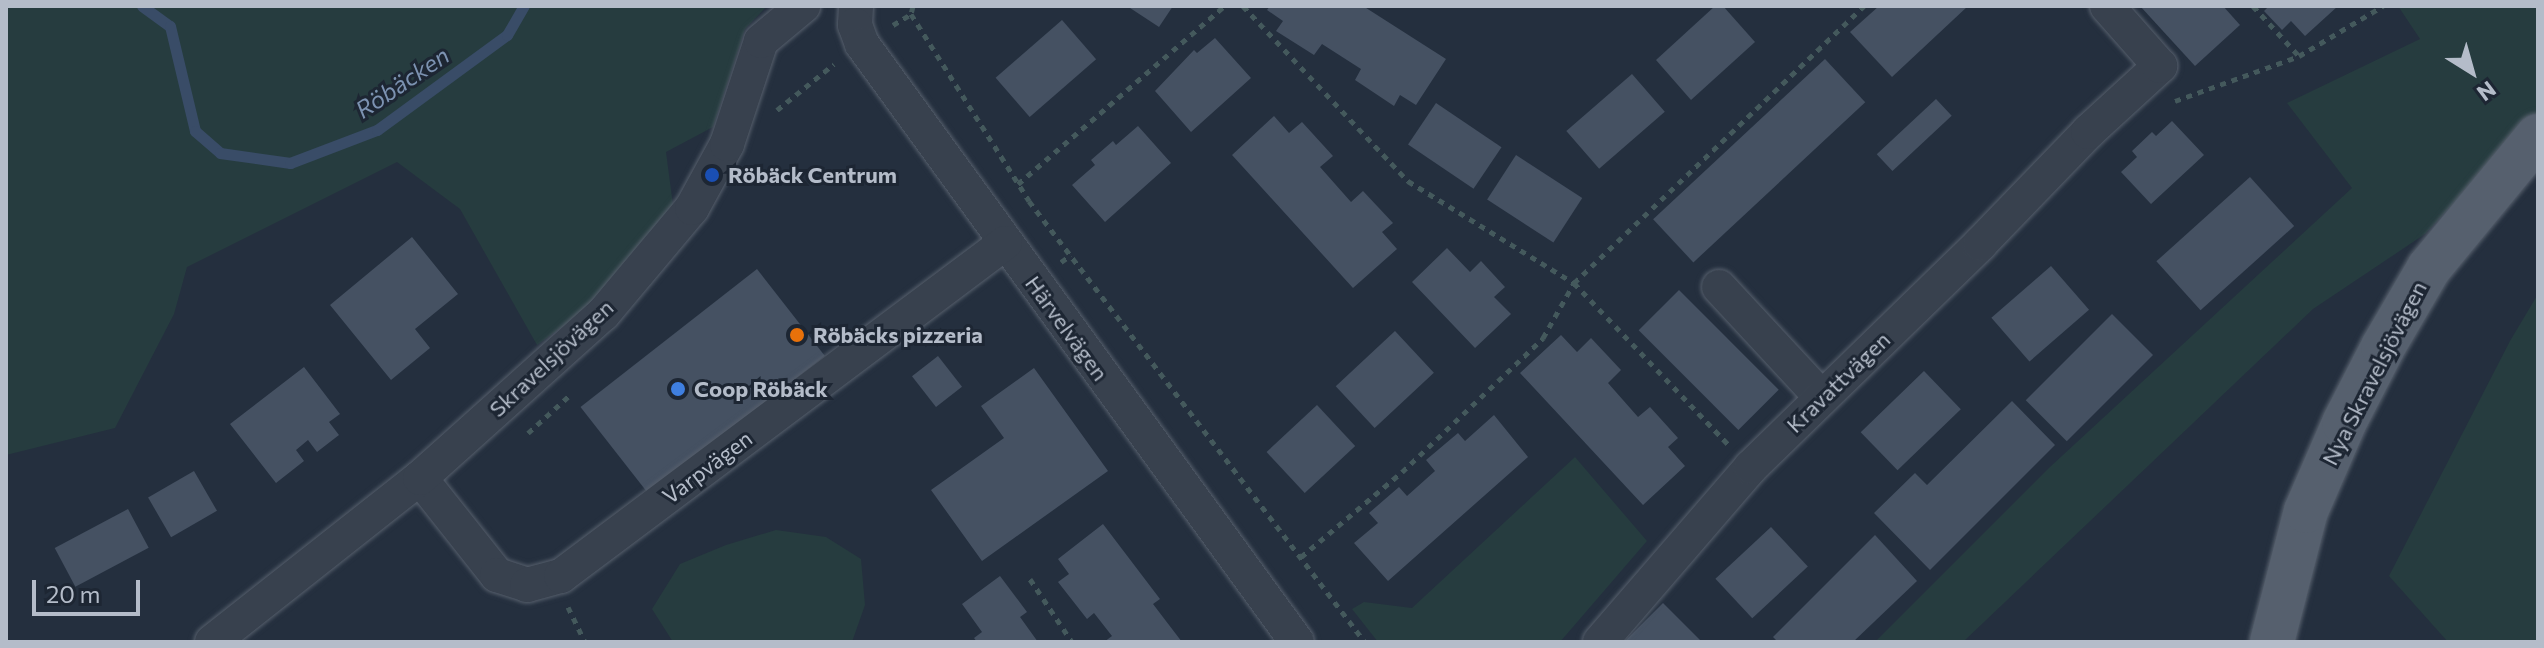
<!DOCTYPE html>
<html>
<head>
<meta charset="utf-8">
<style>
  body { margin:0 }
  #map { position:relative; width:2544px; height:648px; overflow:hidden; background:#242f3e; font-family:Commissioner,sans-serif }
  div>[style] { position:absolute }
  .green>* { inset:0; background:#263c3f }
  .stream>* { height:11px; margin:-5.5px; padding:0 5.5px; transform-origin:5.5px; border-radius:5.5px; background:#394c67 }
  .building>* { inset:0; background:#455162; transform-origin:0 0 }
  .path>* { height:5px; margin-top:-2.5px; transform-origin:0; background:repeating-linear-gradient(90deg,#44595c 0 6px,transparent 0 12px) }
  .roads { filter:drop-shadow(0 0 2px #565f6c) drop-shadow(0 0 2px #565f6c) }
  .minor>* { height:34px; margin:-17px; padding:0 17px; transform-origin:17px; border-radius:17px; background:#38414e }
  .major>* { height:44px; margin:-22px; padding:0 22px; transform-origin:22px; border-radius:22px; background:#56606e }
  .dots>* { width:22px; height:22px; translate:-50% -50%; box-sizing:border-box; border:4px solid #1d2633; border-radius:50% }
  span { translate:-50% -50%; white-space:nowrap; text-align:center; line-height:1.15; -webkit-text-stroke:6px #1d2633; paint-order:stroke }
  .poi-label { font-size:22px; color:#b4bcc9; font-weight:700 }
  .left { translate:0 -50%; text-align:left }
  .street-label { font-size:22px; color:#b4bcc9 }
  .water-label { font-size:24px; color:#7c92b1; font-style:italic }
  .frame { position:absolute; inset:0; border:8px solid #b4bcc9; pointer-events:none }
  .north { position:absolute; left:2432px; top:32px; width:80px; height:80px; -webkit-text-stroke:6px #1d2633; paint-order:stroke; rotate:143deg; font-size:22px; font-weight:700; line-height:32px; text-align:center; color:#b4bcc9 }
  .north::after { content:''; display:block; margin:auto; width:28px; height:36px; background:#b4bcc9; clip-path:polygon(50% 0,100% 100%,50% 72%,0 100%) }
  .scale { position:absolute; left:32px; top:580px; width:108px; height:36px; box-sizing:border-box; border:4px solid #b4bcc9; border-top:0; padding-left:10px; font-size:24px; line-height:28px; white-space:nowrap; color:#b4bcc9; -webkit-text-stroke:6px #1d2633; paint-order:stroke }
</style>
</head>
<body>
<div id="map">
  <div class="green">
    <i style="clip-path:polygon(6px 6px,767px 6px,745px 29px,713px 127px,666px 152px,673px 205px,600px 300px,537px 345px,460px 209px,397px 162px,187px 267px,174px 314px,115px 428px,6px 455px)"></i>
    <i style="clip-path:polygon(2398px 6px,2538px 6px,2538px 114px,2425px 234px,2313px 309px,1963px 642px,1875px 642px,2050px 467px,2352px 188px,2287px 103px,2420px 39px)"></i>
    <i style="clip-path:polygon(2538px 294px,2538px 642px,2448px 642px,2389px 576px,2510px 341px)"></i>
    <i style="clip-path:polygon(1575px 457px,1647px 541px,1560px 642px,1378px 642px,1352px 609px,1364px 602px,1412px 608px)"></i>
    <i style="clip-path:polygon(776px 530px,826px 537px,861px 559px,865px 605px,852px 642px,673px 642px,652px 609px,680px 564px,726px 545px)"></i>
  </div>
  <div class="stream">
    <i style="left:142px;top:6px;width:34px;rotate:36deg"></i>
    <i style="left:170px;top:26px;width:108px;rotate:76.6deg"></i>
    <i style="left:195px;top:131px;width:33px;rotate:41deg"></i>
    <i style="left:220px;top:153px;width:71px;rotate:8.1deg"></i>
    <i style="left:290px;top:163px;width:93px;rotate:-20.8deg"></i>
    <i style="left:377px;top:130px;width:161px;rotate:-36.2deg"></i>
    <i style="left:507px;top:35px;width:34px;rotate:-60deg"></i>
  </div>
  <div class="building">
    <i style="clip-path:polygon(1127px 6px,1173px 6px,1159px 27px)"></i>
    <i style="clip-path:polygon(1270px 6px,1363px 6px,1446px 59px,1416px 105px,1400px 95px,1394px 106px,1355px 80px,1361px 69px,1322px 44px,1314px 55px,1276px 31px,1283px 21px,1267px 10px)"></i>
    <i style="clip-path:polygon(1715px 6px,1723px 6px,1755px 42px,1691px 100px,1656px 60px)"></i>
    <i style="clip-path:polygon(1879px 6px,1968px 6px,1892px 77px,1850px 32px)"></i>
    <i style="clip-path:polygon(2140px 6px,2223px 6px,2240px 25px,2195px 66px)"></i>
    <i style="clip-path:polygon(2269px 6px,2338px 6px,2305px 36px,2291px 21px,2282px 30px,2264px 11px)"></i>
    <i style="left:1062px;top:20px;width:52px;height:88px;rotate:49deg"></i>
    <i style="clip-path:polygon(1215px 38px,1251px 78px,1191px 132px,1155px 91px,1194px 50px,1197px 53px)"></i>
    <i style="left:1825px;top:59px;width:59px;height:235px;rotate:47deg"></i>
    <i style="left:1632px;top:74px;width:50px;height:87px;rotate:49deg"></i>
    <i style="left:1936px;top:99px;width:23px;height:81px;rotate:47deg"></i>
    <i style="left:1436px;top:103px;width:79px;height:50px;rotate:34deg"></i>
    <i style="clip-path:polygon(1274px 116px,1289px 133px,1302px 122px,1333px 156px,1320px 167px,1351px 202px,1363px 191px,1393px 223px,1382px 232px,1397px 249px,1353px 288px,1232px 155px)"></i>
    <i style="clip-path:polygon(2172px 121px,2204px 155px,2151px 204px,2121px 172px,2137px 157px,2132px 151px,2152px 132px,2156px 136px)"></i>
    <i style="clip-path:polygon(1138px 126px,1171px 163px,1105px 222px,1072px 185px,1095px 165px,1091px 160px,1113px 141px,1116px 145px)"></i>
    <i style="left:1516px;top:155px;width:79px;height:53px;rotate:33deg"></i>
    <i style="left:2250px;top:177px;width:66px;height:126px;rotate:48deg"></i>
    <i style="clip-path:polygon(412px 237px,458px 294px,415px 329px,430px 348px,391px 380px,330px 305px)"></i>
    <i style="clip-path:polygon(1447px 248px,1470px 272px,1481px 261px,1505px 287px,1494px 297px,1511px 314px,1475px 348px,1412px 282px)"></i>
    <i style="left:2051px;top:266px;width:58px;height:79px;rotate:49deg"></i>
    <i style="left:757px;top:269px;width:110px;height:224px;rotate:52deg"></i>
    <i style="left:1679px;top:290px;width:141px;height:57px;rotate:45deg"></i>
    <i style="left:2112px;top:314px;width:58px;height:122px;rotate:45deg"></i>
    <i style="left:1395px;top:331px;width:57px;height:81px;rotate:47deg"></i>
    <i style="clip-path:polygon(1561px 335px,1577px 352px,1591px 338px,1621px 370px,1608px 383px,1638px 417px,1650px 407px,1678px 438px,1668px 447px,1685px 466px,1643px 505px,1520px 373px)"></i>
    <i style="left:938px;top:356px;width:39px;height:33px;rotate:52deg"></i>
    <i style="clip-path:polygon(304px 367px,340px 414px,329px 422px,339px 435px,317px 452px,308px 440px,296px 450px,304px 461px,276px 483px,230px 424px)"></i>
    <i style="clip-path:polygon(1034px 368px,1108px 471px,982px 561px,931px 490px,1004px 438px,981px 406px)"></i>
    <i style="left:1924px;top:371px;width:53px;height:88px;rotate:46deg"></i>
    <i style="clip-path:polygon(2012px 401px,2055px 445px,1930px 570px,1874px 513px,1915px 473px,1927px 485px)"></i>
    <i style="left:1317px;top:405px;width:56px;height:69px;rotate:47deg"></i>
    <i style="clip-path:polygon(1494px 415px,1528px 457px,1388px 581px,1354px 543px,1378px 523px,1369px 513px,1399px 487px,1407px 496px,1435px 471px,1426px 460px,1458px 433px,1465px 441px)"></i>
    <i style="left:194px;top:471px;width:46px;height:53px;rotate:60deg"></i>
    <i style="left:128px;top:509px;width:44px;height:83px;rotate:62deg"></i>
    <i style="clip-path:polygon(1103px 524px,1160px 599px,1153px 604px,1182px 642px,1104px 642px,1112px 636px,1094px 613px,1087px 619px,1058px 582px,1069px 574px,1058px 559px)"></i>
    <i style="left:1771px;top:527px;width:54px;height:76px;rotate:47deg"></i>
    <i style="clip-path:polygon(1875px 535px,1917px 581px,1853px 642px,1778px 642px,1773px 637px)"></i>
    <i style="clip-path:polygon(1000px 576px,1027px 612px,1020px 617px,1038px 642px,977px 642px,974px 638px,982px 632px,962px 604px)"></i>
    <i style="clip-path:polygon(1663px 603px,1702px 642px,1624px 642px)"></i>
  </div>
  <div class="path">
    <i style="left:913px;top:6px;width:8px;rotate:104deg"></i>
    <i style="left:911px;top:14px;width:221px;rotate:57.7deg"></i>
    <i style="left:1029px;top:201px;width:554px;rotate:52.7deg"></i>
    <i style="left:1243px;top:6px;width:241px;rotate:46.7deg"></i>
    <i style="left:1408px;top:181px;width:195px;rotate:31.6deg"></i>
    <i style="left:1574px;top:283px;width:401px;rotate:-43.7deg"></i>
    <i style="left:2253px;top:6px;width:68px;rotate:47.4deg"></i>
    <i style="left:893px;top:25px;width:21px;rotate:-31deg"></i>
    <i style="left:2175px;top:101px;width:132px;rotate:-19.9deg"></i>
    <i style="left:2299px;top:56px;width:98px;rotate:-30.8deg"></i>
    <i style="left:777px;top:110px;width:73px;rotate:-38.9deg"></i>
    <i style="left:1018px;top:184px;width:272px;rotate:-40.8deg"></i>
    <i style="left:1061px;top:262px;width:12px;rotate:-35deg"></i>
    <i style="left:528px;top:433px;width:58px;rotate:-42.2deg"></i>
    <i style="left:1301px;top:557px;width:132px;rotate:-40.1deg"></i>
    <i style="left:1402px;top:472px;width:195px;rotate:-43.5deg"></i>
    <i style="left:1543px;top:338px;width:63px;rotate:-60.6deg"></i>
    <i style="left:1574px;top:283px;width:223px;rotate:46.3deg"></i>
    <i style="left:1030px;top:579px;width:76px;rotate:56.3deg"></i>
    <i style="left:568px;top:607px;width:39px;rotate:64deg"></i>
  </div>
  <div class="roads">
    <div class="minor">
      <i style="left:856px;top:6px;width:19px;rotate:93deg"></i>
      <i style="left:855px;top:25px;width:20px;rotate:70deg"></i>
      <i style="left:862px;top:44px;width:739px;rotate:53.97deg"></i>
      <i style="left:1719px;top:287px;width:151px;rotate:47.1deg"></i>
      <i style="left:420px;top:478px;width:124px;rotate:51.6deg"></i>
      <i style="left:497px;top:575px;width:32px;rotate:18deg"></i>
      <i style="left:527px;top:585px;width:35px;rotate:-15deg"></i>
      <i style="left:561px;top:576px;width:555px;rotate:-36.87deg"></i>
      <i style="left:212px;top:642px;width:265px;rotate:-38.3deg"></i>
      <i style="left:420px;top:478px;width:246px;rotate:-41.9deg"></i>
      <i style="left:603px;top:314px;width:138px;rotate:-50deg"></i>
      <i style="left:692px;top:208px;width:73px;rotate:-61.3deg"></i>
      <i style="left:727px;top:144px;width:108px;rotate:-71.7deg"></i>
      <i style="left:761px;top:41px;width:55px;rotate:-39.8deg"></i>
      <i style="left:1600px;top:642px;width:231px;rotate:-49.2deg"></i>
      <i style="left:1751px;top:467px;width:320px;rotate:-44.2deg"></i>
      <i style="left:1980px;top:244px;width:156px;rotate:-46deg"></i>
      <i style="left:2088px;top:132px;width:98px;rotate:-42.5deg"></i>
      <i style="left:2160px;top:66px;width:80px;rotate:-131.5deg"></i>
    </div>
    <div class="major">
      <i style="left:2272px;top:642px;width:135px;rotate:-75.5deg"></i>
      <i style="left:2306px;top:511px;width:96px;rotate:-66.6deg"></i>
      <i style="left:2344px;top:423px;width:85px;rotate:-62.8deg"></i>
      <i style="left:2383px;top:347px;width:91px;rotate:-59.8deg"></i>
      <i style="left:2429px;top:268px;width:171px;rotate:-50.5deg"></i>
    </div>
  </div>
  <div class="dots">
    <i style="left:712px;top:175px;background:#1a4fb4"></i>
    <i style="left:797px;top:335px;background:#e8710a"></i>
    <i style="left:678px;top:389px;background:#3f7fe0"></i>
  </div>
  <div class="poi-label">
    <span class="left" style="left:728px;top:175px">Röbäck Centrum</span>
    <span class="left" style="left:813px;top:335px">Röbäcks pizzeria</span>
    <span class="left" style="left:694px;top:389px">Coop Röbäck</span>
  </div>
  <div class="street-label">
    <span style="left:1067px;top:328px;rotate:54deg">Härvelvägen</span>
    <span style="left:551px;top:358px;rotate:-43deg">Skravelsjövägen</span>
    <span style="left:2374px;top:373px;rotate:-63deg">Nya Skravelsjövägen</span>
    <span style="left:1838px;top:382px;rotate:-44deg">Kravattvägen</span>
    <span style="left:707px;top:467px;rotate:-37deg">Varpvägen</span>
  </div>
  <div class="water-label">
    <span style="left:402px;top:82px;rotate:-34deg">Röbäcken</span>
  </div>
  <div class="frame"></div>
  <div class="north">N</div>
  <div class="scale">20 m</div>
</div>
</body>
</html>
